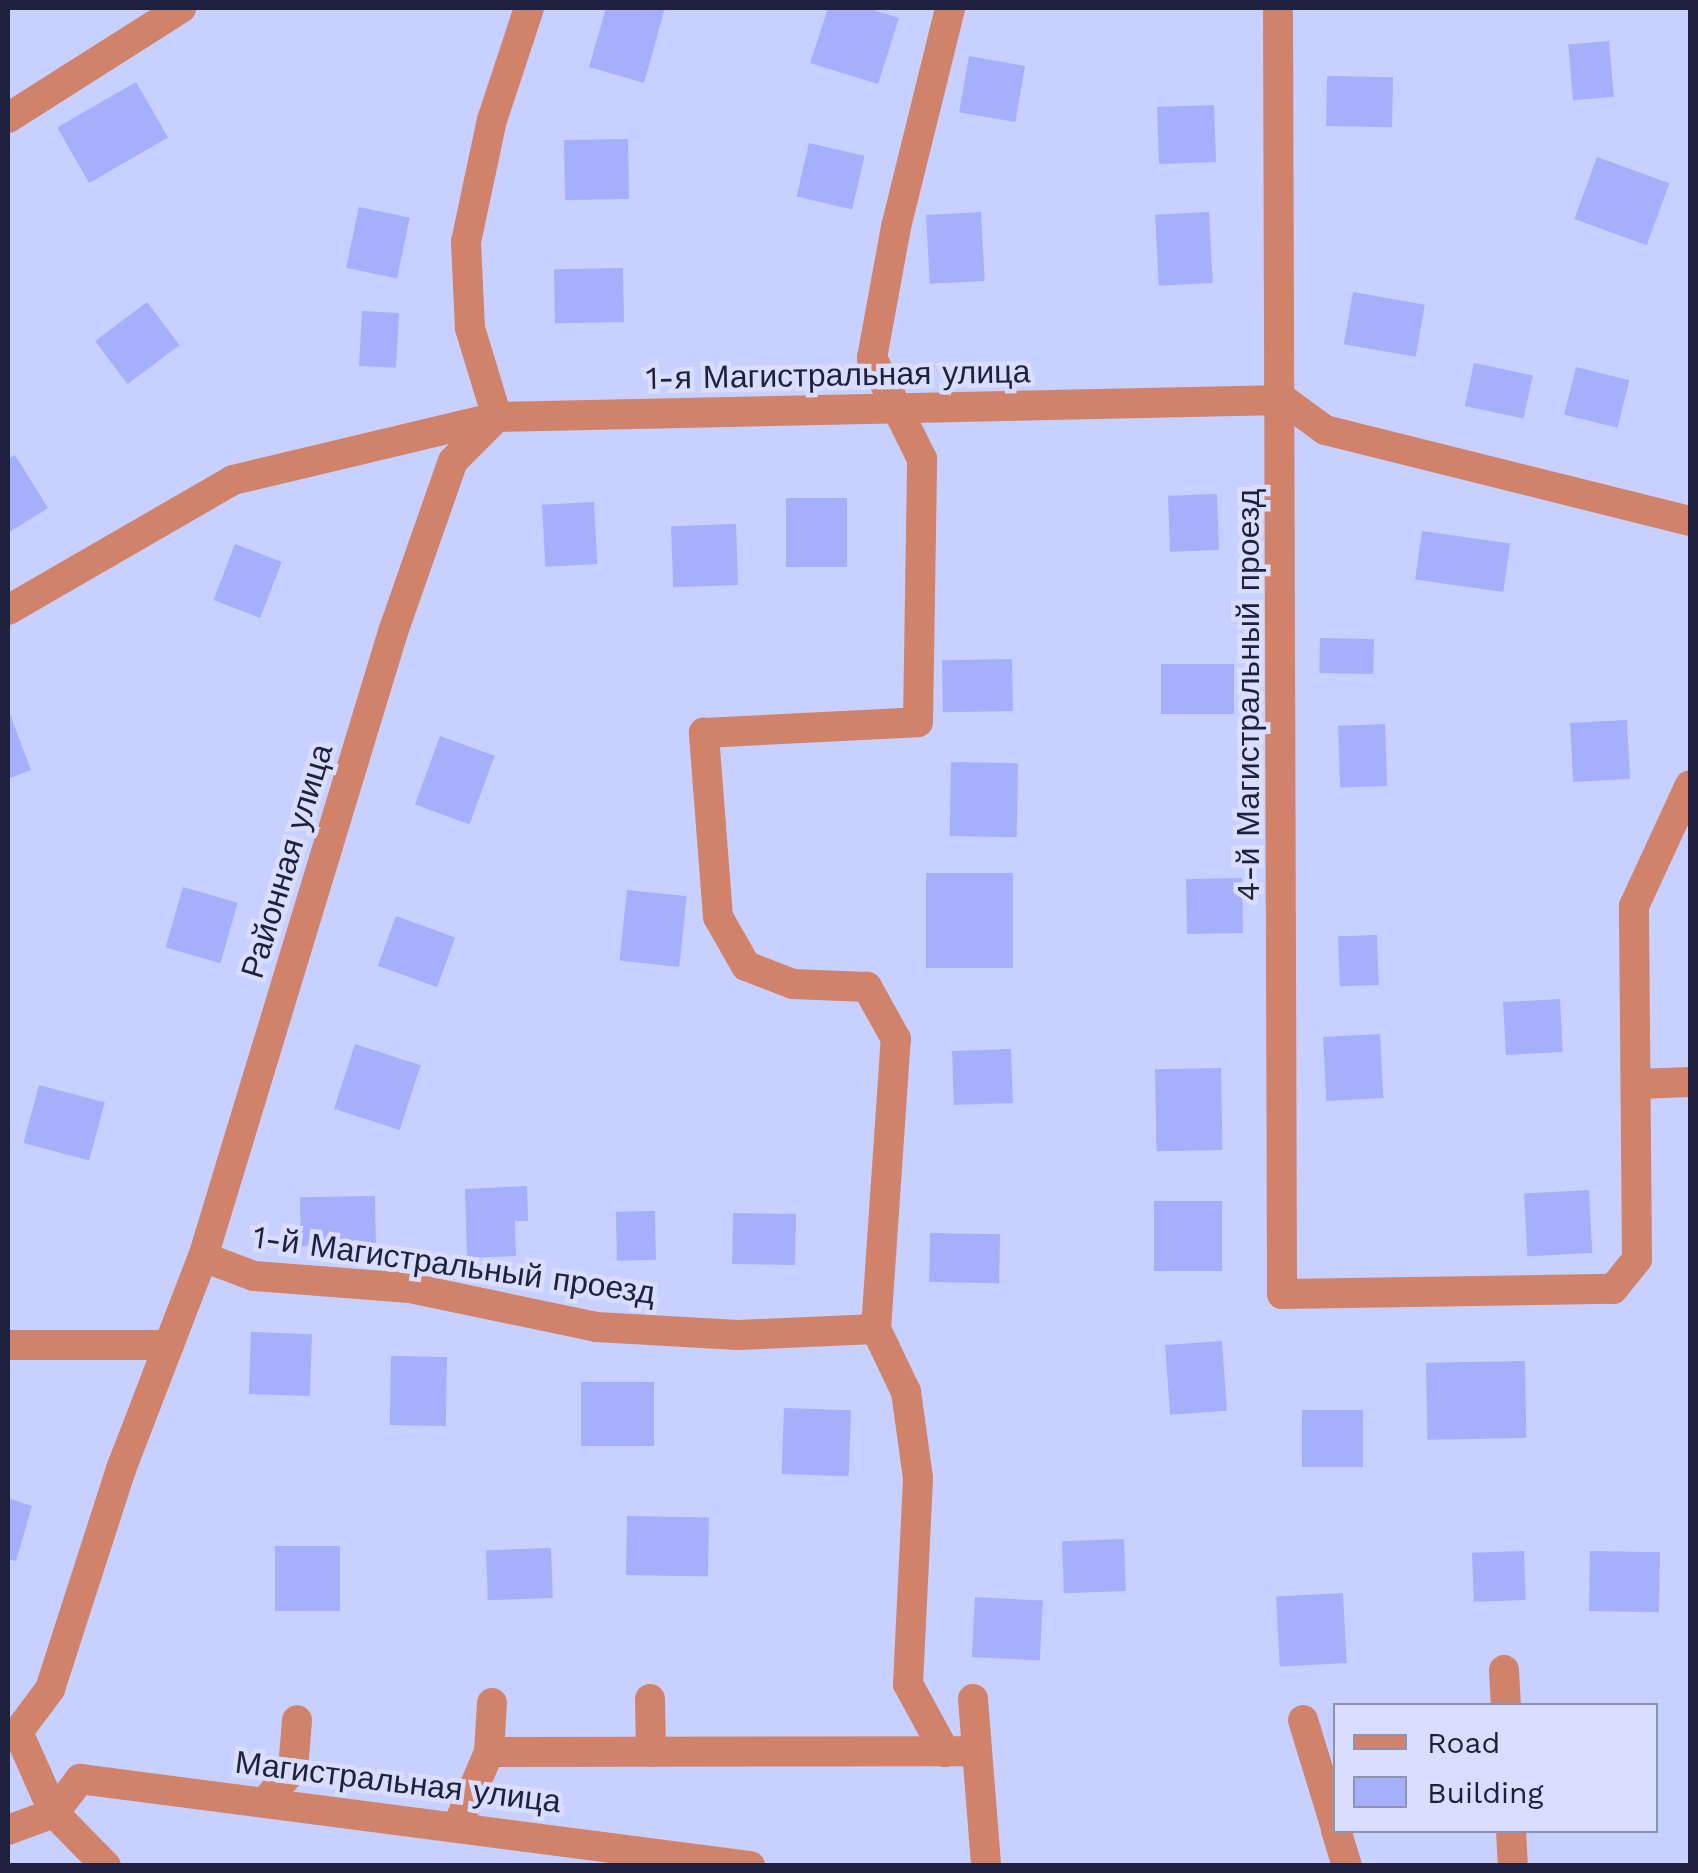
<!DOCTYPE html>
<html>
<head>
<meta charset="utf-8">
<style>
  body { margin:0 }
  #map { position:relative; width:1698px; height:1873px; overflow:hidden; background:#c8d0ff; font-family:"Work Sans",sans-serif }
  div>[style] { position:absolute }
  .building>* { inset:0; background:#a6affb; transform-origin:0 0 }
  .minor>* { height:30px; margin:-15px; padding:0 15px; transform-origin:15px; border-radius:15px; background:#d0826a }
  span { translate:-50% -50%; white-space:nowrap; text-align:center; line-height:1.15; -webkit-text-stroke:9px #d9defe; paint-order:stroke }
  .street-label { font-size:32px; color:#1e213e }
  .frame { position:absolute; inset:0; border:10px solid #1e213e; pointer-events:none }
  .legend { position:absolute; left:1333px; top:1703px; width:325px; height:130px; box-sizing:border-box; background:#d9defe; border:2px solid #8e92b1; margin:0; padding:12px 18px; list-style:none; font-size:30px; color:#1e213e }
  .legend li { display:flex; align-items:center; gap:20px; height:50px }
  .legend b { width:50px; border:2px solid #8e92b1 }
</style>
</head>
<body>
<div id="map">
  <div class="building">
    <i style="clip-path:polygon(606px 8px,665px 8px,644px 83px,589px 67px)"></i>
    <i style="clip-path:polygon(828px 8px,867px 8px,899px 18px,878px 84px,810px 63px)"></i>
    <i style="left:1609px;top:41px;width:56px;height:41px;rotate:85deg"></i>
    <i style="left:969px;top:56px;width:57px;height:57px;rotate:10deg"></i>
    <i style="left:1327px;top:76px;width:66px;height:50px;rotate:1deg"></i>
    <i style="left:136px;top:82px;width:64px;height:91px;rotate:60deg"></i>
    <i style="left:1214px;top:105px;width:57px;height:57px;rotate:88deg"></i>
    <i style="left:628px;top:139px;width:60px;height:64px;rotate:89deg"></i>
    <i style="left:809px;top:143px;width:57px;height:55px;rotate:13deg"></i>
    <i style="left:1597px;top:157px;width:77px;height:66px;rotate:20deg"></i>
    <i style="left:359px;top:207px;width:52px;height:62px;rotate:12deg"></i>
    <i style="left:981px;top:212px;width:69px;height:55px;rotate:87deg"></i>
    <i style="left:1209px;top:212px;width:71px;height:54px;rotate:87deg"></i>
    <i style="left:623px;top:268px;width:54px;height:69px;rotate:89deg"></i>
    <i style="left:1353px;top:292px;width:73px;height:53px;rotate:10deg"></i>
    <i style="left:147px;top:302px;width:54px;height:65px;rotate:53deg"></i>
    <i style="left:362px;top:311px;width:37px;height:55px;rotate:3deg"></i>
    <i style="left:1474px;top:363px;width:60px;height:44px;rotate:12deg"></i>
    <i style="left:1576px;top:367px;width:55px;height:49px;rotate:14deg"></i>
    <i style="clip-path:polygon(15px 455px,48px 508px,8px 533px,8px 459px)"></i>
    <i style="left:1217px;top:494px;width:56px;height:49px;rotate:88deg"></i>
    <i style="left:847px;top:498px;width:69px;height:61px;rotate:90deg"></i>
    <i style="left:594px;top:502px;width:62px;height:52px;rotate:87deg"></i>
    <i style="left:736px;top:524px;width:61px;height:65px;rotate:88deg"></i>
    <i style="left:1422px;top:531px;width:89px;height:49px;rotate:8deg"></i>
    <i style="left:235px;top:544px;width:50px;height:60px;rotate:21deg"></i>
    <i style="left:1320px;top:638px;width:54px;height:35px;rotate:1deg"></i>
    <i style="left:1012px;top:659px;width:52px;height:70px;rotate:89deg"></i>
    <i style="left:1161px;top:664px;width:73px;height:50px"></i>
    <i style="clip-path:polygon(8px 709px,31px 770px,8px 779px)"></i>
    <i style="left:1627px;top:720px;width:59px;height:57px;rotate:87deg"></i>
    <i style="left:1385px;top:724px;width:62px;height:47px;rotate:88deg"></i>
    <i style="left:440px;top:736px;width:58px;height:73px;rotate:20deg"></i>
    <i style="left:951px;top:762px;width:67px;height:74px;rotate:1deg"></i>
    <i style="left:926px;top:873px;width:87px;height:95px"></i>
    <i style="left:1242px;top:878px;width:55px;height:56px;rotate:89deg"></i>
    <i style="left:183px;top:887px;width:57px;height:63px;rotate:16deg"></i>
    <i style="left:627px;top:890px;width:60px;height:71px;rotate:6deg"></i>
    <i style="left:396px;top:916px;width:63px;height:53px;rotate:20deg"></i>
    <i style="left:1377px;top:935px;width:50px;height:39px;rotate:88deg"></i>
    <i style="left:1560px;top:999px;width:53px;height:57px;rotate:87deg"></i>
    <i style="left:1380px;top:1034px;width:64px;height:57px;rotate:87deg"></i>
    <i style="left:355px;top:1044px;width:69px;height:68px;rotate:18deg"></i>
    <i style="left:1011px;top:1049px;width:54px;height:59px;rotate:88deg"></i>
    <i style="left:1221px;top:1068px;width:82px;height:66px;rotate:89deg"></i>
    <i style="left:39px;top:1085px;width:68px;height:60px;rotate:15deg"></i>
    <i style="clip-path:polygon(527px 1186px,528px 1221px,515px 1221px,516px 1256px,467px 1258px,465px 1189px)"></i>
    <i style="left:1589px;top:1190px;width:63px;height:65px;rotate:87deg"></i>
    <i style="left:375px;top:1196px;width:49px;height:75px;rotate:89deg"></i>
    <i style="left:1154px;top:1201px;width:68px;height:70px"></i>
    <i style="left:655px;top:1211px;width:49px;height:39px;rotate:89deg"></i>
    <i style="left:733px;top:1213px;width:63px;height:51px;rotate:1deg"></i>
    <i style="left:930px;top:1233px;width:70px;height:49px;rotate:1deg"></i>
    <i style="left:251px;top:1332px;width:61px;height:62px;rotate:2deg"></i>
    <i style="left:1222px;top:1341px;width:70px;height:57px;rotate:86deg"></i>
    <i style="left:391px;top:1356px;width:56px;height:69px;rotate:1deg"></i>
    <i style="left:1525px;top:1361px;width:77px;height:99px;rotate:89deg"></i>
    <i style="left:654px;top:1382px;width:64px;height:73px;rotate:90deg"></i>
    <i style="left:784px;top:1408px;width:67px;height:66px;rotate:2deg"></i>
    <i style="left:1302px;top:1410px;width:61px;height:57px"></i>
    <i style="clip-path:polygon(8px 1498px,32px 1506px,16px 1561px,8px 1559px)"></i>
    <i style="left:627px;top:1516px;width:82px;height:59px;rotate:1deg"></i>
    <i style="left:1124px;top:1539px;width:52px;height:62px;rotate:88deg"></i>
    <i style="left:340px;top:1546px;width:65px;height:65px;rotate:90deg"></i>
    <i style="left:551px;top:1548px;width:50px;height:65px;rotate:88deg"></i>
    <i style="left:1524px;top:1551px;width:49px;height:52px;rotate:88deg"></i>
    <i style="left:1590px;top:1551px;width:70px;height:60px;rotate:1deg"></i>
    <i style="left:1343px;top:1593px;width:70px;height:67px;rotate:87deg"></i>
    <i style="left:975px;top:1597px;width:68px;height:60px;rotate:3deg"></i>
  </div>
  <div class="minor">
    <i style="left:1278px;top:8px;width:1286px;rotate:89.82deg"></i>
    <i style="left:1282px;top:1294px;width:331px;rotate:-0.9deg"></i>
    <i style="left:1613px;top:1289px;width:38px;rotate:-51deg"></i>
    <i style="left:1637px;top:1259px;width:353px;rotate:-90.5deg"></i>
    <i style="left:1634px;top:906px;width:133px;rotate:-65.2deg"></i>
    <i style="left:8px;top:118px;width:205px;rotate:-32.4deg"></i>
    <i style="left:8px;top:610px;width:260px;rotate:-30deg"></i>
    <i style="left:233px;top:480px;width:271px;rotate:-13.4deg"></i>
    <i style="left:497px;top:417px;width:787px;rotate:-1.24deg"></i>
    <i style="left:1284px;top:400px;width:51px;rotate:36.2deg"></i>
    <i style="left:1325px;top:430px;width:376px;rotate:14deg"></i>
    <i style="left:1638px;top:1084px;width:52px;rotate:-2.2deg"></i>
    <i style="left:203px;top:1257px;width:54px;rotate:20.4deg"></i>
    <i style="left:254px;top:1276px;width:156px;rotate:4.4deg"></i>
    <i style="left:410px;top:1288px;width:190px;rotate:11.8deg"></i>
    <i style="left:596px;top:1327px;width:142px;rotate:3.2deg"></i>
    <i style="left:738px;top:1335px;width:138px;rotate:-2.5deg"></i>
    <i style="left:8px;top:1345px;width:161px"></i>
    <i style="left:1504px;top:1670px;width:36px;rotate:87deg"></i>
    <i style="left:650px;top:1699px;width:53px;rotate:88.9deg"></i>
    <i style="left:973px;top:1699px;width:168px;rotate:85.5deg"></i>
    <i style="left:492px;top:1703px;width:49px;rotate:93.5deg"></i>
    <i style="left:489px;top:1752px;width:488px;rotate:-0.1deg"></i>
    <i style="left:1303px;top:1720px;width:113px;rotate:73deg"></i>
    <i style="left:18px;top:1732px;width:54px;rotate:-53.3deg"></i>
    <i style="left:50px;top:1689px;width:231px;rotate:-72.1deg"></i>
    <i style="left:121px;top:1469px;width:227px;rotate:-68.9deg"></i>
    <i style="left:203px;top:1257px;width:653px;rotate:-73.09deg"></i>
    <i style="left:393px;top:632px;width:181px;rotate:-70.7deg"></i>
    <i style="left:453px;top:461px;width:62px;rotate:-45deg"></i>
    <i style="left:497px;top:417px;width:93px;rotate:-106.9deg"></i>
    <i style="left:470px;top:328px;width:86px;rotate:-92.7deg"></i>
    <i style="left:466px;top:242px;width:125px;rotate:-78deg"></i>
    <i style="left:492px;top:120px;width:118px;rotate:-71.7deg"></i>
    <i style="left:18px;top:1732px;width:89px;rotate:66deg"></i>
    <i style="left:54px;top:1813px;width:74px;rotate:45.5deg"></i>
    <i style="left:945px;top:1752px;width:77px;rotate:-118.6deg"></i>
    <i style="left:908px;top:1684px;width:206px;rotate:-87.2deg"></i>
    <i style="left:918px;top:1478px;width:87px;rotate:-97.9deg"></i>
    <i style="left:906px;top:1392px;width:70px;rotate:-115.5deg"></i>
    <i style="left:876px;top:1329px;width:291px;rotate:-86.1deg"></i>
    <i style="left:896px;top:1039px;width:60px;rotate:-119.1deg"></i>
    <i style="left:867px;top:987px;width:74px;rotate:-177.7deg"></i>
    <i style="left:793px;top:984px;width:50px;rotate:-159deg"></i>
    <i style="left:746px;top:966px;width:56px;rotate:-119.7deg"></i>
    <i style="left:718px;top:917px;width:185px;rotate:-94.4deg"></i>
    <i style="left:704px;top:733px;width:214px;rotate:-2.9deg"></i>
    <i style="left:918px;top:722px;width:263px;rotate:-89.1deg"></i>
    <i style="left:922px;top:459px;width:113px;rotate:-116.3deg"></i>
    <i style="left:872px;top:358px;width:133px;rotate:-79.6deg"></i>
    <i style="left:896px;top:227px;width:226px;rotate:-76.1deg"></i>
    <i style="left:265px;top:1802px;width:43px;rotate:-49.7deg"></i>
    <i style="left:293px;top:1769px;width:49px;rotate:-85.3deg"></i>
    <i style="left:458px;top:1825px;width:79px;rotate:-67deg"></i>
    <i style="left:8px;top:1830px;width:49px;rotate:-20.3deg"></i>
    <i style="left:54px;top:1813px;width:43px;rotate:-52.6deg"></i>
    <i style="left:80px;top:1779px;width:676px;rotate:7.4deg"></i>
    <i style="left:1336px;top:1830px;width:38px;rotate:73deg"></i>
    <i style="left:1511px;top:1830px;width:36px;rotate:87deg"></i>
  </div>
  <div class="street-label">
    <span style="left:838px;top:375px;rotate:-1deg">1-я Магистральная улица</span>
    <span style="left:1248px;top:695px;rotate:-90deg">4-й Магистральный проезд</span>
    <span style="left:287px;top:861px;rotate:-73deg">Районная улица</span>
    <span style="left:454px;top:1265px;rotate:8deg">1-й Магистральный проезд</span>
    <span style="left:398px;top:1782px;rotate:7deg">Магистральная улица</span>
  </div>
  <div class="frame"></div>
  <ul class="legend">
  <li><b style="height:12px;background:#d0826a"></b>Road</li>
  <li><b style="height:28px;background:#a6affb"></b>Building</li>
  </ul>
</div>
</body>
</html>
